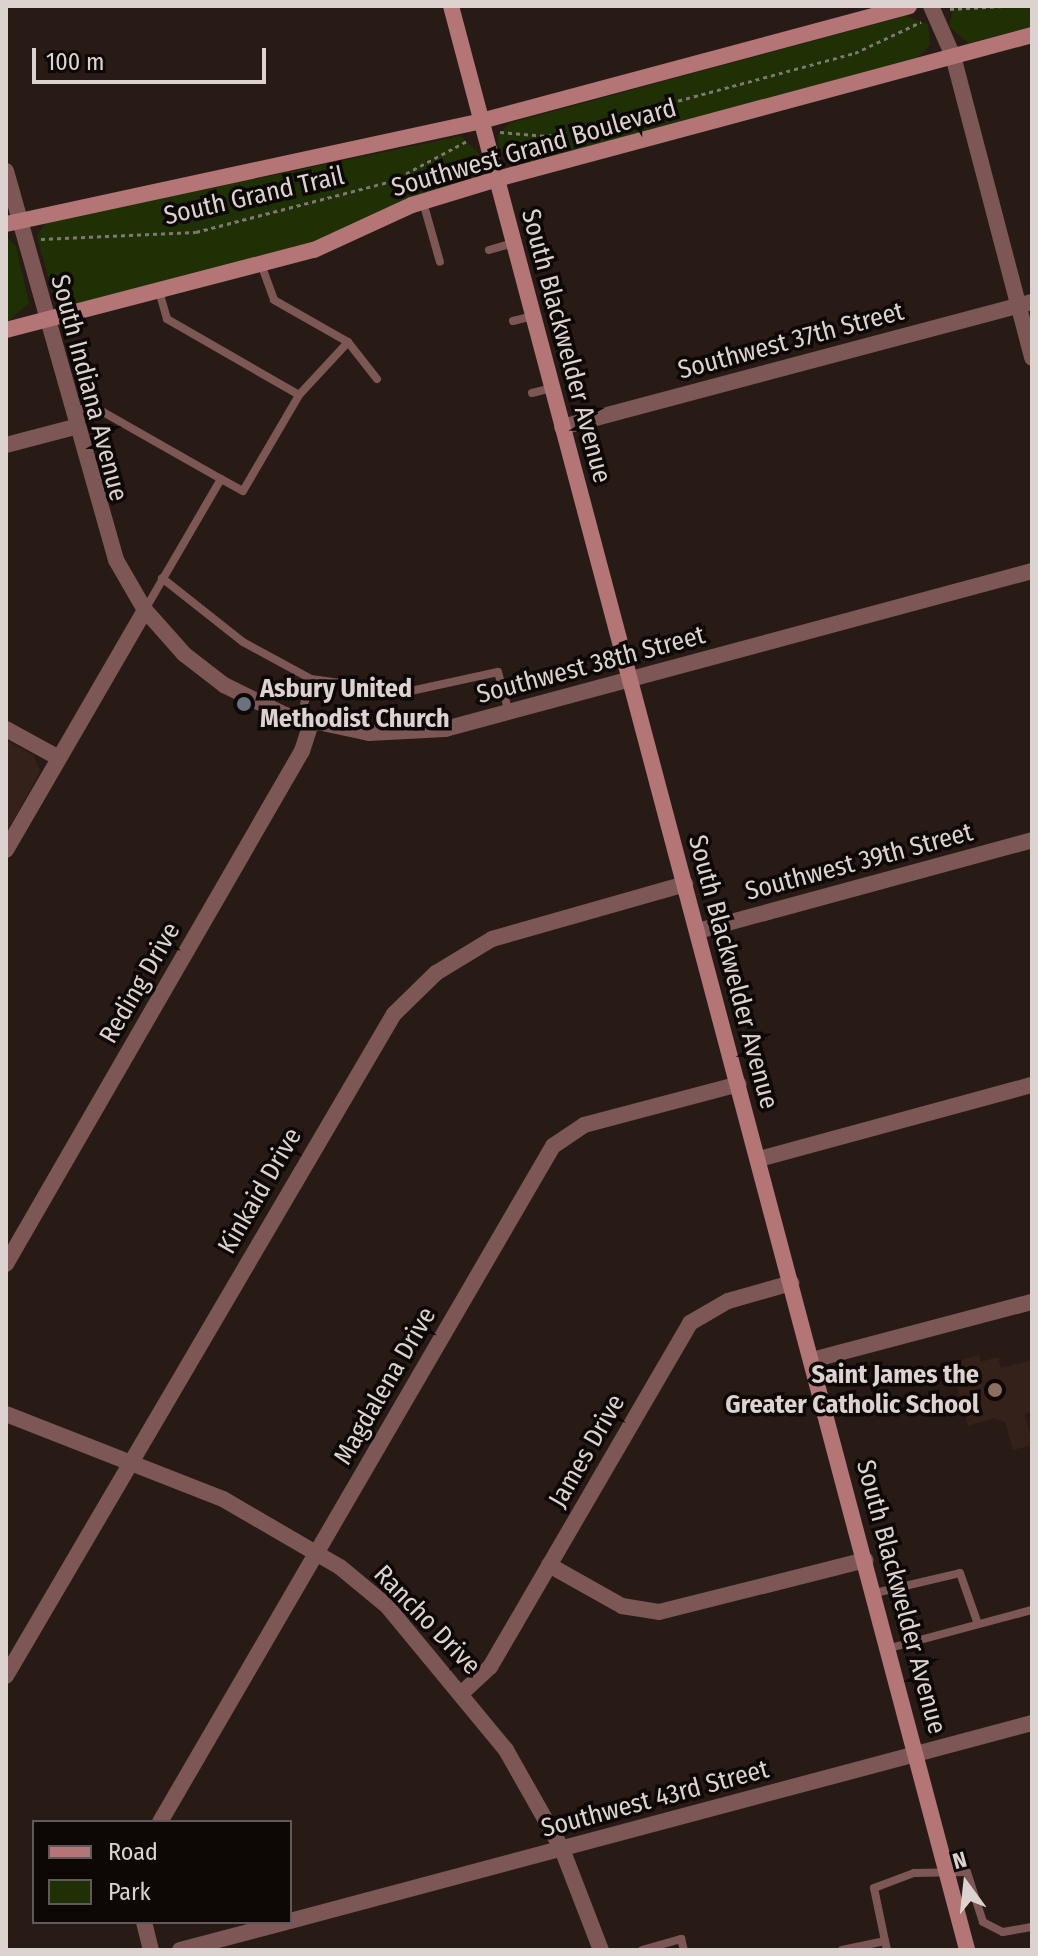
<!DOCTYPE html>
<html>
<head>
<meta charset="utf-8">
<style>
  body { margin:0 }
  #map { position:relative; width:1038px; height:1956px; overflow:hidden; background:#281b16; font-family:"Fira Sans Condensed",sans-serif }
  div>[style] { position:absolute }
  .built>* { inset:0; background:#34211a }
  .green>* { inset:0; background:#1f3104 }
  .path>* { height:3px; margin-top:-1.5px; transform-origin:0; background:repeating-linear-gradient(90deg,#817672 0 4px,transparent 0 8px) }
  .lane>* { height:8px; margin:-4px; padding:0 4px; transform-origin:4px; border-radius:4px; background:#7d5656 }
  .street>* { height:16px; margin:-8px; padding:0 8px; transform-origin:8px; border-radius:8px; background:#7d5656 }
  .secondary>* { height:16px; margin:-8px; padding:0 8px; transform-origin:8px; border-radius:8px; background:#b37576 }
  .dots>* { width:22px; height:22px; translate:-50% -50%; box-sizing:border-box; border:4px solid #0d0706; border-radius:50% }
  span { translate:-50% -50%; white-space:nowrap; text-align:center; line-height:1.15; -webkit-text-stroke:7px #0d0706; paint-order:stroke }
  .street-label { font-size:26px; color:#dcd3d0 }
  .poi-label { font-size:26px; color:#dcd3d0; font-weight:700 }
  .left { translate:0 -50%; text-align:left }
  .right { translate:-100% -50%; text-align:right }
  .frame { position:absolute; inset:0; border:8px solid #dcd3d0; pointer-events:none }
  .legend { position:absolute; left:32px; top:1820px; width:260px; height:104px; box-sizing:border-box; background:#0d0706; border:2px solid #605957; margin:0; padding:10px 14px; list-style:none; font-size:24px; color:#dcd3d0 }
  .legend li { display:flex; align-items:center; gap:16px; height:40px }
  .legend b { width:40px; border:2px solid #605957 }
  .north { position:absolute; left:926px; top:1844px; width:80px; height:80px; -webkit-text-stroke:6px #0d0706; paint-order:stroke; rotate:345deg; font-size:22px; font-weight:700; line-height:32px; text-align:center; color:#dcd3d0 }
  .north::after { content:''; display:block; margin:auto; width:28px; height:36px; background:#dcd3d0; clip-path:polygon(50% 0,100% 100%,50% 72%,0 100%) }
  .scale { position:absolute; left:32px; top:48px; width:234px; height:36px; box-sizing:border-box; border:4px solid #dcd3d0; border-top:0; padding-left:10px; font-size:24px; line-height:28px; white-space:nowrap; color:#dcd3d0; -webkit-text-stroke:6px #0d0706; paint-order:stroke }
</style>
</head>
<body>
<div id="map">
  <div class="built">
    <i style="clip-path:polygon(6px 740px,33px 755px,40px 771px,6px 834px)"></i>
    <i style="clip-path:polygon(979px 1355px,981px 1362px,998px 1357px,1001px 1368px,1032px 1360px,1032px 1412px,1025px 1414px,1032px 1445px,1013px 1450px,1005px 1422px,994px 1418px,968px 1426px,950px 1363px)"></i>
  </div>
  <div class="green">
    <i style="clip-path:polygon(954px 6px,1032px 6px,1032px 27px,969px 43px,949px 27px)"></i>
    <i style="clip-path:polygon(905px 16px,928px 24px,930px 45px,917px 58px,525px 164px,499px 150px,498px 136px,510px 123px)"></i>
    <i style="clip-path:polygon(461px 136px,482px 157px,472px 180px,307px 244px,72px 305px,53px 295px,37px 236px,45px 223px)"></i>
    <i style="clip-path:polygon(6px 237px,16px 247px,29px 303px,6px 323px)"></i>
  </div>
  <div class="path">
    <i style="left:950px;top:9px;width:53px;rotate:-3.2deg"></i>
    <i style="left:500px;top:132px;width:47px;rotate:4.9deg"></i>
    <i style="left:547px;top:136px;width:319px;rotate:-15.1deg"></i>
    <i style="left:855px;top:53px;width:73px;rotate:-25.2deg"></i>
    <i style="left:41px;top:239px;width:155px;rotate:-2.6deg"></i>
    <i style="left:196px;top:232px;width:203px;rotate:-14.6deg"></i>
    <i style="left:392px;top:181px;width:85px;rotate:-28.1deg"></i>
    <i style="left:960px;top:1849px;width:12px;rotate:76deg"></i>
  </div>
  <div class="lane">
    <i style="left:423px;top:202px;width:62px;rotate:74.2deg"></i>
    <i style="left:489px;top:250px;width:26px;rotate:-16deg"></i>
    <i style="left:261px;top:264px;width:38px;rotate:70deg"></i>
    <i style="left:274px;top:300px;width:85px;rotate:29.6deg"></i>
    <i style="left:348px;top:342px;width:47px;rotate:51.9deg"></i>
    <i style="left:159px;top:291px;width:29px;rotate:74deg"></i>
    <i style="left:167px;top:319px;width:152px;rotate:29.9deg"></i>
    <i style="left:513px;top:321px;width:21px;rotate:-14deg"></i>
    <i style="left:532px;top:393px;width:21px;rotate:-14deg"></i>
    <i style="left:71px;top:410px;width:25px;rotate:-5deg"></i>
    <i style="left:96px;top:408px;width:144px;rotate:29.6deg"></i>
    <i style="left:221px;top:479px;width:149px;rotate:120.2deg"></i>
    <i style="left:221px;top:479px;width:25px;rotate:29deg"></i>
    <i style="left:243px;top:491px;width:111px;rotate:-59.7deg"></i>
    <i style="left:299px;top:395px;width:72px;rotate:-47.2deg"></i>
    <i style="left:162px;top:578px;width:103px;rotate:38.3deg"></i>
    <i style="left:243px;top:642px;width:77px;rotate:28.6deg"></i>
    <i style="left:311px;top:679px;width:96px;rotate:7.8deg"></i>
    <i style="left:406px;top:692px;width:94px;rotate:-12.3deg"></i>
    <i style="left:498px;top:672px;width:42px;rotate:75deg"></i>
    <i style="left:300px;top:719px;width:41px;rotate:-74.6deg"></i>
    <i style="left:875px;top:1593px;width:87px;rotate:-13.2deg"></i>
    <i style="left:960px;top:1573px;width:54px;rotate:70.6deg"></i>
    <i style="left:890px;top:1648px;width:147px;rotate:-15deg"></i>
    <i style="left:885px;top:1941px;width:54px;rotate:-101.7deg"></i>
    <i style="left:874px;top:1888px;width:43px;rotate:-20.6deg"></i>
    <i style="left:914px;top:1873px;width:53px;rotate:-1.1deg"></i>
    <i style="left:967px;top:1872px;width:52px;rotate:72.3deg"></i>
    <i style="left:983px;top:1922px;width:22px;rotate:27deg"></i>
    <i style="left:1003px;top:1932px;width:29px;rotate:-10deg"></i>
    <i style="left:642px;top:1950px;width:41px;rotate:-15.8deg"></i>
    <i style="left:681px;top:1939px;width:11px;rotate:75deg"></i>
    <i style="left:842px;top:1950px;width:44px;rotate:-11.8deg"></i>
    <i style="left:885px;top:1941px;width:9px;rotate:77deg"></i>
  </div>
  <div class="street">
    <i style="left:931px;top:6px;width:55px;rotate:66.3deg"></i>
    <i style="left:953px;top:56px;width:312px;rotate:75.3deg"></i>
    <i style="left:6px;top:171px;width:404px;rotate:74.2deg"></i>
    <i style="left:116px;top:560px;width:58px;rotate:59.9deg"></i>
    <i style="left:145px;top:610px;width:59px;rotate:48.4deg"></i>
    <i style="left:184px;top:654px;width:51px;rotate:37.8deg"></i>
    <i style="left:224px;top:685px;width:68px;rotate:26.2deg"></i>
    <i style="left:285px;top:715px;width:86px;rotate:12.1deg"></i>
    <i style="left:369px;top:733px;width:76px;rotate:-3deg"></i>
    <i style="left:445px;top:729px;width:608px;rotate:-15.06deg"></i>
    <i style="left:562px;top:427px;width:486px;rotate:-14.9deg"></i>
    <i style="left:6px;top:445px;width:71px;rotate:-14.6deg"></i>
    <i style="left:6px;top:729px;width:60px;rotate:28.7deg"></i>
    <i style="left:6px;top:850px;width:277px;rotate:-59.9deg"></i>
    <i style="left:698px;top:931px;width:346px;rotate:-15.2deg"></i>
    <i style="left:759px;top:1159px;width:283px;rotate:-15.2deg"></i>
    <i style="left:6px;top:1264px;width:592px;rotate:-60.02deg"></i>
    <i style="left:302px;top:751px;width:29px;rotate:-72deg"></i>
    <i style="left:812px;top:1360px;width:228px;rotate:-14.8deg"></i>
    <i style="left:6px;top:1414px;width:233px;rotate:21.4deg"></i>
    <i style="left:223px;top:1499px;width:135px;rotate:30.2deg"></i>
    <i style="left:340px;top:1567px;width:61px;rotate:39.7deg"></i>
    <i style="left:387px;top:1606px;width:187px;rotate:50.4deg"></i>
    <i style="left:506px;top:1750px;width:114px;rotate:60.5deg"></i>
    <i style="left:562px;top:1849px;width:108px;rotate:68.9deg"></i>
    <i style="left:549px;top:1565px;width:84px;rotate:29.3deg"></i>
    <i style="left:622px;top:1606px;width:37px;rotate:9deg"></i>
    <i style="left:659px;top:1612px;width:213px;rotate:-14.1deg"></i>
    <i style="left:6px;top:1676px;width:767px;rotate:-59.63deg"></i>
    <i style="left:394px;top:1014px;width:59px;rotate:-44.3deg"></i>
    <i style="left:436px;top:973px;width:66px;rotate:-31.3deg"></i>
    <i style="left:492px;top:939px;width:201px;rotate:-15.9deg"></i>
    <i style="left:463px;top:1692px;width:37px;rotate:-43deg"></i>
    <i style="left:490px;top:1667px;width:398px;rotate:-59.8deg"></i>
    <i style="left:690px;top:1323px;width:44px;rotate:-30.1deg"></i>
    <i style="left:728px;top:1301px;width:66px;rotate:-15.9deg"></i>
    <i style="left:160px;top:1822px;width:782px;rotate:-59.83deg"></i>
    <i style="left:553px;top:1146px;width:37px;rotate:-34deg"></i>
    <i style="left:584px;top:1125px;width:160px;rotate:-14.8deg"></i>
    <i style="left:290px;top:1921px;width:768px;rotate:-14.94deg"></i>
    <i style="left:144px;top:1922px;width:29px;rotate:76deg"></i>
    <i style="left:180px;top:1950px;width:110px;rotate:-14.8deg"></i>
  </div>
  <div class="secondary">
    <i style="left:451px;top:6px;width:2011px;rotate:75.13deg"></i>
    <i style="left:6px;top:224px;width:486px;rotate:-12.2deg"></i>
    <i style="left:481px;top:121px;width:443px;rotate:-15deg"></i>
    <i style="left:6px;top:330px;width:318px;rotate:-14.6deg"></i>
    <i style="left:314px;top:250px;width:108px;rotate:-24.7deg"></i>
    <i style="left:412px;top:205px;width:89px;rotate:-17deg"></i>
    <i style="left:497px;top:179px;width:554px;rotate:-15.06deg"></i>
  </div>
  <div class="dots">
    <i style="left:244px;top:704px;background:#6b7280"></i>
    <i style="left:995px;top:1390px;background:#8d6e63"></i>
  </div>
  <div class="street-label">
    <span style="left:534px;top:148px;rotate:-16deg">Southwest Grand Boulevard</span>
    <span style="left:254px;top:196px;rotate:-13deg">South Grand Trail</span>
    <span style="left:791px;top:341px;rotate:-15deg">Southwest 37th Street</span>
    <span style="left:566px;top:346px;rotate:75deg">South Blackwelder Avenue</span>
    <span style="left:89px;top:388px;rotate:75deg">South Indiana Avenue</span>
    <span style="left:591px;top:665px;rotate:-15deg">Southwest 38th Street</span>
    <span style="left:859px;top:862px;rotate:-15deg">Southwest 39th Street</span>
    <span style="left:733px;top:972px;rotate:75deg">South Blackwelder Avenue</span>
    <span style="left:140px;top:983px;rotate:-60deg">Reding Drive</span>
    <span style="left:260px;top:1191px;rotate:-60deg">Kinkaid Drive</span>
    <span style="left:385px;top:1386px;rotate:-60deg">Magdalena Drive</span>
    <span style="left:587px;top:1451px;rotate:-60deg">James Drive</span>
    <span style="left:901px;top:1597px;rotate:75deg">South Blackwelder Avenue</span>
    <span style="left:427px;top:1620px;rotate:46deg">Rancho Drive</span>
    <span style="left:655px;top:1799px;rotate:-15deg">Southwest 43rd Street</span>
  </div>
  <div class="poi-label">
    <span class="left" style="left:260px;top:704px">Asbury United<br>Methodist Church</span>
    <span class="right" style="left:979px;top:1390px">Saint James the<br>Greater Catholic School</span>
  </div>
  <div class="frame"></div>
  <ul class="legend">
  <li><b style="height:10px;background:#b37576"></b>Road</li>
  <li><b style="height:22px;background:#1f3104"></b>Park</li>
  </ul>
  <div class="north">N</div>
  <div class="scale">100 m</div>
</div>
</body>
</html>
